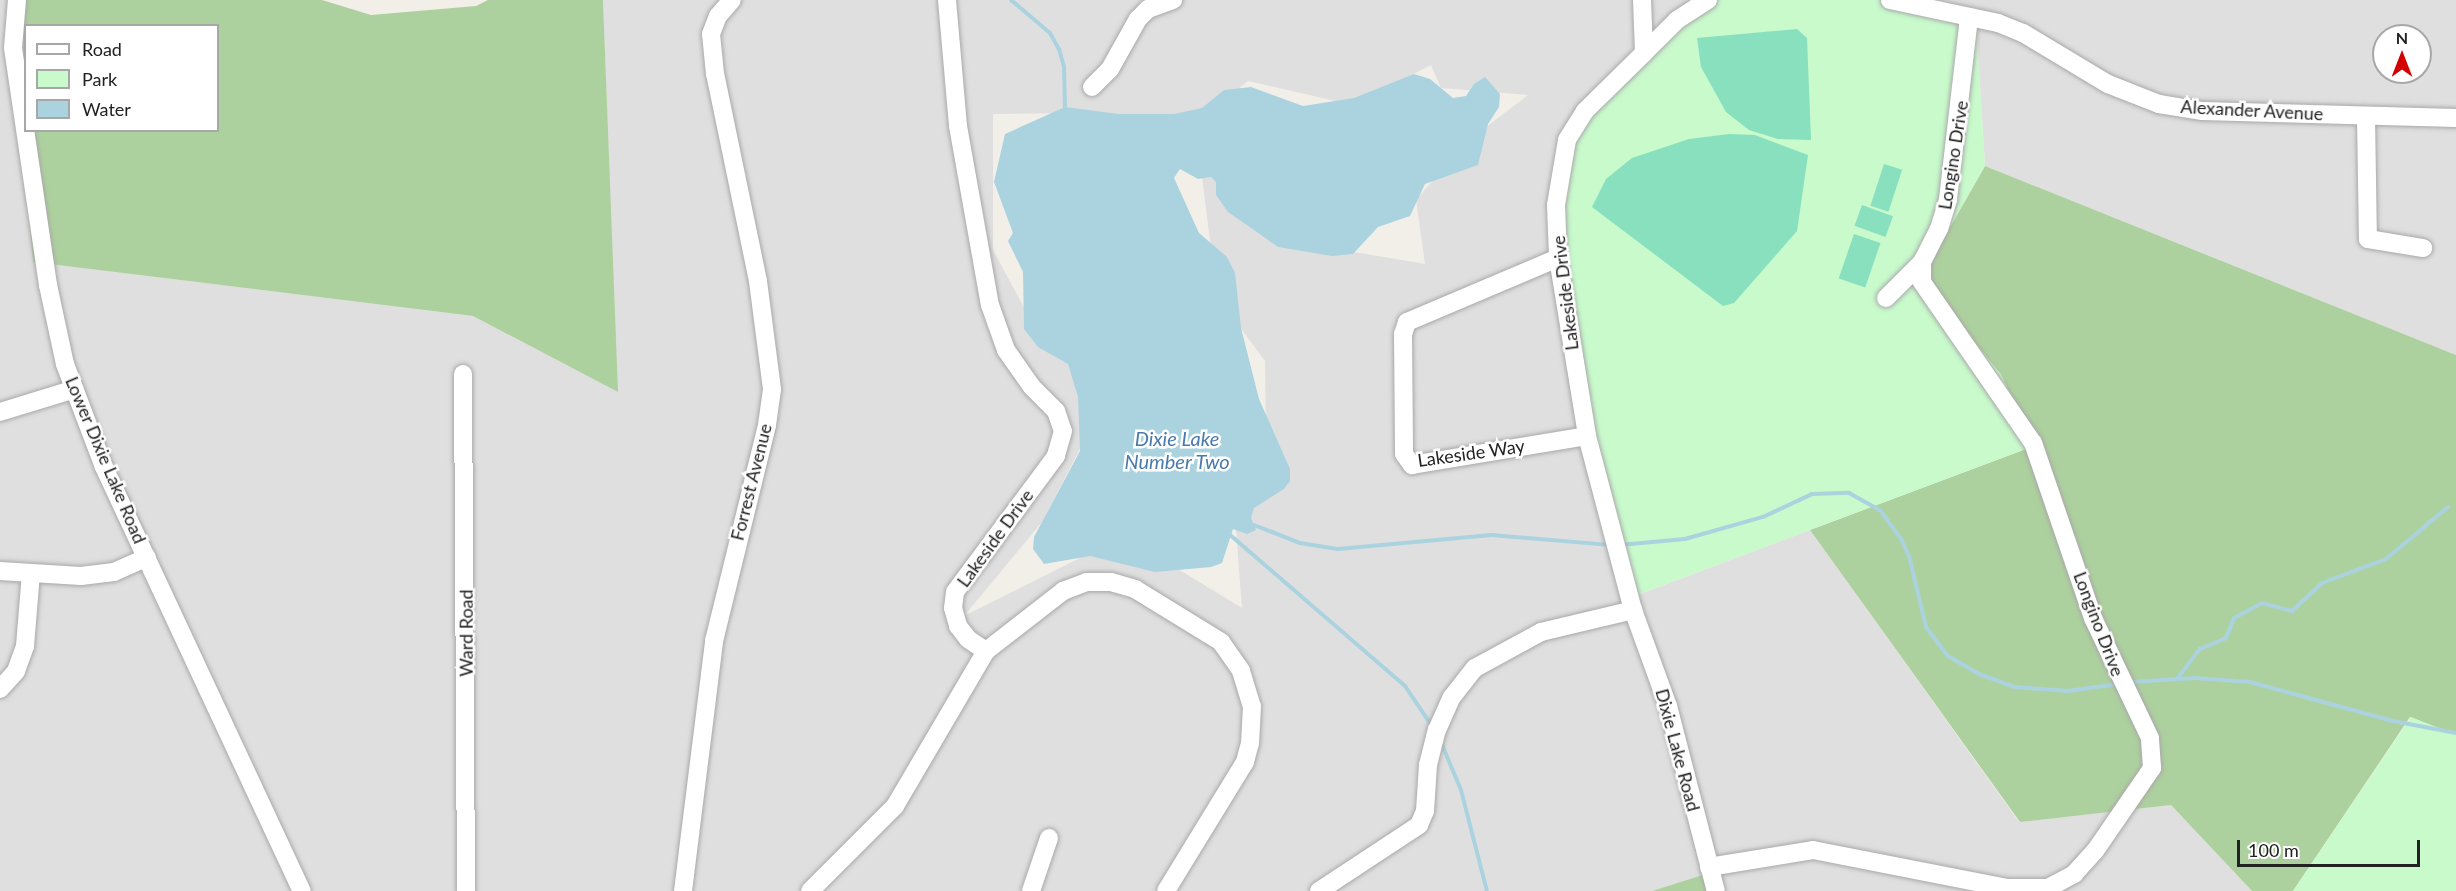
<!DOCTYPE html>
<html>
<head>
<meta charset="utf-8">
<style>
  body { margin:0 }
  #map { position:relative; width:2456px; height:891px; overflow:hidden; background:#f2efe9; font-family:Lato,sans-serif }
  div>[style] { position:absolute }
  .residential>* { inset:0; background:#e0dfdf }
  .forest>* { inset:0; background:#add19e }
  .park>* { inset:0; background:#c8facc }
  .pitch>* { inset:0; background:#88e0be; transform-origin:0 0 }
  .water>* { inset:0; background:#aad3df }
  .stream>* { height:4px; margin:-2px; padding:0 2px; transform-origin:2px; border-radius:2px; background:#aad3df }
  .roads { filter:drop-shadow(0 0 2px #a9a9a9) drop-shadow(0 0 2px #a9a9a9) }
  .minor>* { height:18px; margin:-9px; padding:0 9px; transform-origin:9px; border-radius:9px; background:#fff }
  span { translate:-50% -50%; white-space:nowrap; text-align:center; line-height:1.15; -webkit-text-stroke:5px #fff; paint-order:stroke }
  .street-label { font-size:18px; color:#222 }
  .water-label { font-size:20px; color:#4a7aab; font-style:italic }
  .legend { position:absolute; left:24px; top:24px; width:195px; height:108px; box-sizing:border-box; background:#fff; border:2px solid #a7a7a7; margin:0; padding:8px 10px; list-style:none; font-size:18px; color:#222 }
  .legend li { display:flex; align-items:center; gap:12px; height:30px }
  .legend b { width:30px; border:2px solid #a7a7a7 }
  .north { position:absolute; left:2372px; top:24px; width:60px; height:60px; box-sizing:border-box; background:#fff; border:2px solid #a7a7a7; border-radius:50%; rotate:0deg; font-size:16px; font-weight:700; line-height:24px; text-align:center; color:#222 }
  .north::after { content:''; display:block; margin:auto; width:21px; height:27px; background:#d40000; clip-path:polygon(50% 0,100% 100%,50% 72%,0 100%) }
  .scale { position:absolute; left:2237px; top:840px; width:183px; height:27px; box-sizing:border-box; border:3px solid #222; border-top:0; padding-left:8px; font-size:18px; line-height:21px; white-space:nowrap; color:#222; -webkit-text-stroke:4px #fff; paint-order:stroke }
</style>
</head>
<body>
<div id="map">
  <div class="residential">
    <i style="clip-path:polygon(evenodd,0 0,14px 0,33px 262px,473px 316px,617px 391px,603px 0,1698px 0,1648px 31px,1577px 119px,1553px 248px,1561px 335px,1594px 440px,1627px 599px,1810px 530px,2019px 822px,2171px 805px,2252px 891px,1719px 891px,1715px 871px,1652px 891px,0 891px,0 0,1431px 65px,1441px 88px,1528px 95px,1464px 144px,1416px 200px,1425px 264px,1289px 241px,1201px 169px,1217px 296px,1265px 361px,1266px 440px,1234px 504px,1242px 608px,1178px 569px,1090px 553px,964px 616px,1042px 522px,1113px 385px,1040px 337px,993px 250px,993px 114px,1081px 113px,1200px 121px,1248px 81px,1353px 105px,1431px 65px)"></i>
    <i style="clip-path:polygon(evenodd,1914px 0,2456px 0,2456px 355px,1985px 166px,1976px 22px,1914px 0,2384px 36px,2420px 36px,2420px 72px,2384px 72px,2384px 36px)"></i>
  </div>
  <div class="forest">
    <i style="clip-path:polygon(evenodd,14px 0,322px 0,371px 15px,476px 6px,488px 0,603px 0,618px 392px,473px 316px,33px 262px,11px 19px,14px 0,26px 26px,218px 26px,218px 130px,26px 130px,26px 26px)"></i>
    <i style="clip-path:polygon(1985px 166px,2456px 355px,2456px 735px,2410px 717px,2293px 891px,2252px 891px,2171px 805px,2020px 822px,1810px 530px,2034px 446px,1921px 278px)"></i>
    <i style="clip-path:polygon(1715px 871px,1719px 891px,1652px 891px)"></i>
  </div>
  <div class="park">
    <i style="clip-path:polygon(1698px 0,1914px 0,1976px 22px,1985px 166px,1921px 278px,2001px 374px,2034px 446px,1626px 599px,1594px 440px,1561px 335px,1553px 248px,1577px 119px,1648px 31px)"></i>
    <i style="clip-path:polygon(2411px 717px,2456px 735px,2456px 891px,2293px 891px)"></i>
  </div>
  <div class="pitch">
    <i style="clip-path:polygon(1797px 29px,1807px 38px,1811px 140px,1778px 139px,1749px 130px,1726px 112px,1701px 67px,1697px 38px)"></i>
    <i style="clip-path:polygon(1729px 134px,1755px 135px,1808px 155px,1797px 231px,1734px 303px,1723px 306px,1592px 207px,1606px 179px,1632px 158px,1689px 139px)"></i>
    <i style="left:1884px;top:164px;width:19px;height:44px;rotate:18deg"></i>
    <i style="left:1862px;top:205px;width:33px;height:22px;rotate:20deg"></i>
    <i style="left:1854px;top:234px;width:28px;height:47px;rotate:19deg"></i>
  </div>
  <div class="water">
    <i style="clip-path:polygon(1414px 74px,1430px 79px,1453px 98px,1466px 96px,1474px 84px,1485px 77px,1500px 94px,1499px 107px,1488px 124px,1478px 165px,1425px 184px,1410px 216px,1378px 227px,1353px 254px,1332px 256px,1278px 247px,1228px 212px,1216px 195px,1216px 182px,1211px 177px,1198px 179px,1180px 169px,1174px 178px,1199px 233px,1227px 257px,1235px 273px,1241px 328px,1259px 399px,1290px 469px,1290px 481px,1284px 489px,1254px 508px,1251px 518px,1256px 530px,1247px 534px,1233px 529px,1222px 563px,1211px 567px,1155px 572px,1090px 556px,1044px 564px,1033px 549px,1034px 537px,1080px 451px,1078px 397px,1068px 364px,1038px 347px,1024px 329px,1023px 272px,1008px 241px,1013px 233px,994px 182px,1005px 134px,1065px 107px,1119px 114px,1174px 114px,1202px 108px,1224px 90px,1251px 87px,1303px 106px,1354px 98px)"></i>
  </div>
  <div class="stream">
    <i style="left:1011px;top:0;width:51px;rotate:40.2deg"></i>
    <i style="left:1050px;top:33px;width:18px;rotate:61deg"></i>
    <i style="left:1059px;top:49px;width:19px;rotate:74deg"></i>
    <i style="left:1064px;top:67px;width:40px;rotate:88.6deg"></i>
    <i style="left:1254px;top:525px;width:49px;rotate:21.4deg"></i>
    <i style="left:1300px;top:543px;width:38px;rotate:9deg"></i>
    <i style="left:1338px;top:549px;width:154px;rotate:-5.2deg"></i>
    <i style="left:1491px;top:535px;width:118px;rotate:4.8deg"></i>
    <i style="left:1229px;top:534px;width:233px;rotate:40.8deg"></i>
    <i style="left:1405px;top:686px;width:48px;rotate:56deg"></i>
    <i style="left:1620px;top:545px;width:65px;rotate:-5.3deg"></i>
    <i style="left:1685px;top:539px;width:81px;rotate:-15.8deg"></i>
    <i style="left:1763px;top:517px;width:54px;rotate:-25.1deg"></i>
    <i style="left:1812px;top:494px;width:37px;rotate:-2deg"></i>
    <i style="left:1849px;top:493px;width:35px;rotate:29deg"></i>
    <i style="left:1880px;top:510px;width:36px;rotate:54deg"></i>
    <i style="left:1901px;top:539px;width:19px;rotate:65deg"></i>
    <i style="left:1909px;top:556px;width:73px;rotate:76.5deg"></i>
    <i style="left:1926px;top:627px;width:36px;rotate:53deg"></i>
    <i style="left:1948px;top:656px;width:36px;rotate:30deg"></i>
    <i style="left:1979px;top:674px;width:37px;rotate:20deg"></i>
    <i style="left:2014px;top:687px;width:54px;rotate:4.2deg"></i>
    <i style="left:2068px;top:691px;width:50px;rotate:-8deg"></i>
    <i style="left:2177px;top:679px;width:38px;rotate:-53deg"></i>
    <i style="left:2200px;top:649px;width:28px;rotate:-23deg"></i>
    <i style="left:2226px;top:638px;width:22px;rotate:-68deg"></i>
    <i style="left:2234px;top:618px;width:32px;rotate:-28deg"></i>
    <i style="left:2262px;top:603px;width:31px;rotate:15deg"></i>
    <i style="left:2292px;top:611px;width:41px;rotate:-43deg"></i>
    <i style="left:2322px;top:583px;width:68px;rotate:-20.6deg"></i>
    <i style="left:2386px;top:559px;width:81px;rotate:-40deg"></i>
    <i style="left:2131px;top:682px;width:64px;rotate:-3.6deg"></i>
    <i style="left:2195px;top:678px;width:55px;rotate:4.2deg"></i>
    <i style="left:2250px;top:682px;width:148px;rotate:15.3deg"></i>
    <i style="left:2393px;top:721px;width:64px;rotate:10.8deg"></i>
    <i style="left:1440px;top:740px;width:54px;rotate:67.2deg"></i>
    <i style="left:1461px;top:790px;width:104px;rotate:75.6deg"></i>
  </div>
  <div class="roads">
    <div class="minor">
      <i style="left:17px;top:0;width:48px;rotate:94.8deg"></i>
      <i style="left:13px;top:48px;width:240px;rotate:81.6deg"></i>
      <i style="left:48px;top:285px;width:81px;rotate:77.9deg"></i>
      <i style="left:65px;top:364px;width:110px;rotate:69.3deg"></i>
      <i style="left:104px;top:467px;width:468px;rotate:65deg"></i>
      <i style="left:947px;top:0;width:126px;rotate:85deg"></i>
      <i style="left:958px;top:126px;width:182px;rotate:79.9deg"></i>
      <i style="left:990px;top:305px;width:48px;rotate:70.4deg"></i>
      <i style="left:1006px;top:350px;width:45px;rotate:54.9deg"></i>
      <i style="left:1032px;top:387px;width:34px;rotate:45deg"></i>
      <i style="left:1056px;top:411px;width:21px;rotate:71deg"></i>
      <i style="left:1063px;top:431px;width:26px;rotate:106deg"></i>
      <i style="left:1056px;top:456px;width:169px;rotate:126.6deg"></i>
      <i style="left:955px;top:592px;width:16px;rotate:97deg"></i>
      <i style="left:953px;top:608px;width:19px;rotate:74deg"></i>
      <i style="left:958px;top:626px;width:16px;rotate:52deg"></i>
      <i style="left:968px;top:639px;width:22px;rotate:34deg"></i>
      <i style="left:1642px;top:0;width:53px;rotate:87.8deg"></i>
      <i style="left:1644px;top:53px;width:83px;rotate:135.5deg"></i>
      <i style="left:1585px;top:111px;width:34px;rotate:122deg"></i>
      <i style="left:1567px;top:140px;width:66px;rotate:99.6deg"></i>
      <i style="left:1556px;top:205px;width:53px;rotate:87.8deg"></i>
      <i style="left:1558px;top:258px;width:180px;rotate:80.7deg"></i>
      <i style="left:1587px;top:436px;width:180px;rotate:75.2deg"></i>
      <i style="left:1633px;top:610px;width:102px;rotate:70deg"></i>
      <i style="left:1668px;top:706px;width:191px;rotate:75.5deg"></i>
      <i style="left:1890px;top:0;width:110px;rotate:12deg"></i>
      <i style="left:1998px;top:23px;width:27px;rotate:22deg"></i>
      <i style="left:2023px;top:33px;width:99px;rotate:31deg"></i>
      <i style="left:2108px;top:84px;width:55px;rotate:21.4deg"></i>
      <i style="left:2159px;top:104px;width:44px;rotate:9.2deg"></i>
      <i style="left:2202px;top:111px;width:254px;rotate:1.6deg"></i>
      <i style="left:1644px;top:53px;width:47px;rotate:-45deg"></i>
      <i style="left:1677px;top:20px;width:37px;rotate:-33deg"></i>
      <i style="left:1092px;top:87px;width:25px;rotate:-45deg"></i>
      <i style="left:1110px;top:69px;width:57px;rotate:-60.8deg"></i>
      <i style="left:1138px;top:19px;width:14px;rotate:-45deg"></i>
      <i style="left:1148px;top:9px;width:27px;rotate:-20deg"></i>
      <i style="left:2366px;top:116px;width:123px;rotate:89.1deg"></i>
      <i style="left:2368px;top:239px;width:56px;rotate:9.3deg"></i>
      <i style="left:1558px;top:258px;width:164px;rotate:157deg"></i>
      <i style="left:1407px;top:322px;width:13px;rotate:108deg"></i>
      <i style="left:1403px;top:334px;width:120px;rotate:89.5deg"></i>
      <i style="left:1404px;top:454px;width:14px;rotate:54deg"></i>
      <i style="left:1412px;top:465px;width:177px;rotate:-9.4deg"></i>
      <i style="left:1886px;top:298px;width:51px;rotate:-45deg"></i>
      <i style="left:463px;top:374px;width:517px;rotate:89.67deg"></i>
      <i style="left:0;top:412px;width:78px;rotate:-17deg"></i>
      <i style="left:0;top:571px;width:81px;rotate:3.5deg"></i>
      <i style="left:81px;top:576px;width:33px;rotate:-7deg"></i>
      <i style="left:114px;top:572px;width:36px;rotate:-24deg"></i>
      <i style="left:0;top:689px;width:24px;rotate:-48deg"></i>
      <i style="left:16px;top:671px;width:27px;rotate:-70deg"></i>
      <i style="left:25px;top:646px;width:73px;rotate:-85.3deg"></i>
      <i style="left:1709px;top:867px;width:105px;rotate:-9.3deg"></i>
      <i style="left:1813px;top:850px;width:197px;rotate:11.1deg"></i>
      <i style="left:2006px;top:888px;width:42px"></i>
      <i style="left:2048px;top:888px;width:30px;rotate:-28deg"></i>
      <i style="left:2074px;top:874px;width:31px;rotate:-48deg"></i>
      <i style="left:2095px;top:851px;width:101px;rotate:-55.5deg"></i>
      <i style="left:2152px;top:768px;width:30px;rotate:-94deg"></i>
      <i style="left:2150px;top:738px;width:133px;rotate:-115.4deg"></i>
      <i style="left:2093px;top:618px;width:185px;rotate:-108.9deg"></i>
      <i style="left:2033px;top:443px;width:196px;rotate:-124.6deg"></i>
      <i style="left:1922px;top:282px;width:20px;rotate:-90deg"></i>
      <i style="left:1922px;top:262px;width:37px;rotate:-63deg"></i>
      <i style="left:1939px;top:229px;width:31px;rotate:-73deg"></i>
      <i style="left:1948px;top:199px;width:183px;rotate:-83.4deg"></i>
      <i style="left:683px;top:891px;width:252px;rotate:-82.9deg"></i>
      <i style="left:714px;top:641px;width:222px;rotate:-76.2deg"></i>
      <i style="left:767px;top:425px;width:36px;rotate:-82deg"></i>
      <i style="left:772px;top:389px;width:109px;rotate:-97.4deg"></i>
      <i style="left:758px;top:281px;width:211px;rotate:-101.7deg"></i>
      <i style="left:715px;top:74px;width:40px;rotate:-95.7deg"></i>
      <i style="left:711px;top:34px;width:19px;rotate:-69deg"></i>
      <i style="left:718px;top:16px;width:21px;rotate:-49deg"></i>
      <i style="left:810px;top:891px;width:120px;rotate:-45deg"></i>
      <i style="left:895px;top:806px;width:180px;rotate:-59.6deg"></i>
      <i style="left:986px;top:651px;width:98px;rotate:-37.9deg"></i>
      <i style="left:1063px;top:591px;width:25px;rotate:-21deg"></i>
      <i style="left:1086px;top:582px;width:25px"></i>
      <i style="left:1111px;top:582px;width:25px;rotate:16deg"></i>
      <i style="left:1135px;top:589px;width:101px;rotate:31.6deg"></i>
      <i style="left:1221px;top:642px;width:35px;rotate:55deg"></i>
      <i style="left:1241px;top:671px;width:37px;rotate:73deg"></i>
      <i style="left:1252px;top:706px;width:37px;rotate:93deg"></i>
      <i style="left:1250px;top:743px;width:20px;rotate:105deg"></i>
      <i style="left:1245px;top:762px;width:151px;rotate:121.5deg"></i>
      <i style="left:1031px;top:891px;width:56px;rotate:-71.2deg"></i>
      <i style="left:1319px;top:891px;width:120px;rotate:-33.4deg"></i>
      <i style="left:1419px;top:825px;width:15px;rotate:-67deg"></i>
      <i style="left:1425px;top:811px;width:46px;rotate:-86.3deg"></i>
      <i style="left:1428px;top:765px;width:36px;rotate:-76deg"></i>
      <i style="left:1437px;top:730px;width:36px;rotate:-66deg"></i>
      <i style="left:1452px;top:697px;width:37px;rotate:-52deg"></i>
      <i style="left:1475px;top:668px;width:75px;rotate:-28.6deg"></i>
      <i style="left:1541px;top:632px;width:95px;rotate:-13.4deg"></i>
    </div>
  </div>
  <div class="street-label">
    <span style="left:2252px;top:110px;rotate:3deg">Alexander Avenue</span>
    <span style="left:1953px;top:155px;rotate:-81deg">Longino Drive</span>
    <span style="left:1565px;top:293px;rotate:-97deg">Lakeside Drive</span>
    <span style="left:1471px;top:453px;rotate:-8deg">Lakeside Way</span>
    <span style="left:106px;top:460px;rotate:67deg">Lower Dixie Lake Road</span>
    <span style="left:751px;top:482px;rotate:-76deg">Forrest Avenue</span>
    <span style="left:995px;top:538px;rotate:-54deg">Lakeside Drive</span>
    <span style="left:2099px;top:624px;rotate:69deg">Longino Drive</span>
    <span style="left:466px;top:633px;rotate:-90deg">Ward Road</span>
    <span style="left:1678px;top:750px;rotate:75deg">Dixie Lake Road</span>
  </div>
  <div class="water-label">
    <span style="left:1177px;top:450px">Dixie Lake<br>Number Two</span>
  </div>
  <ul class="legend">
  <li><b style="height:8px;background:#fff"></b>Road</li>
  <li><b style="height:16px;background:#c8facc"></b>Park</li>
  <li><b style="height:16px;background:#aad3df"></b>Water</li>
  </ul>
  <div class="north">N</div>
  <div class="scale">100 m</div>
</div>
</body>
</html>
